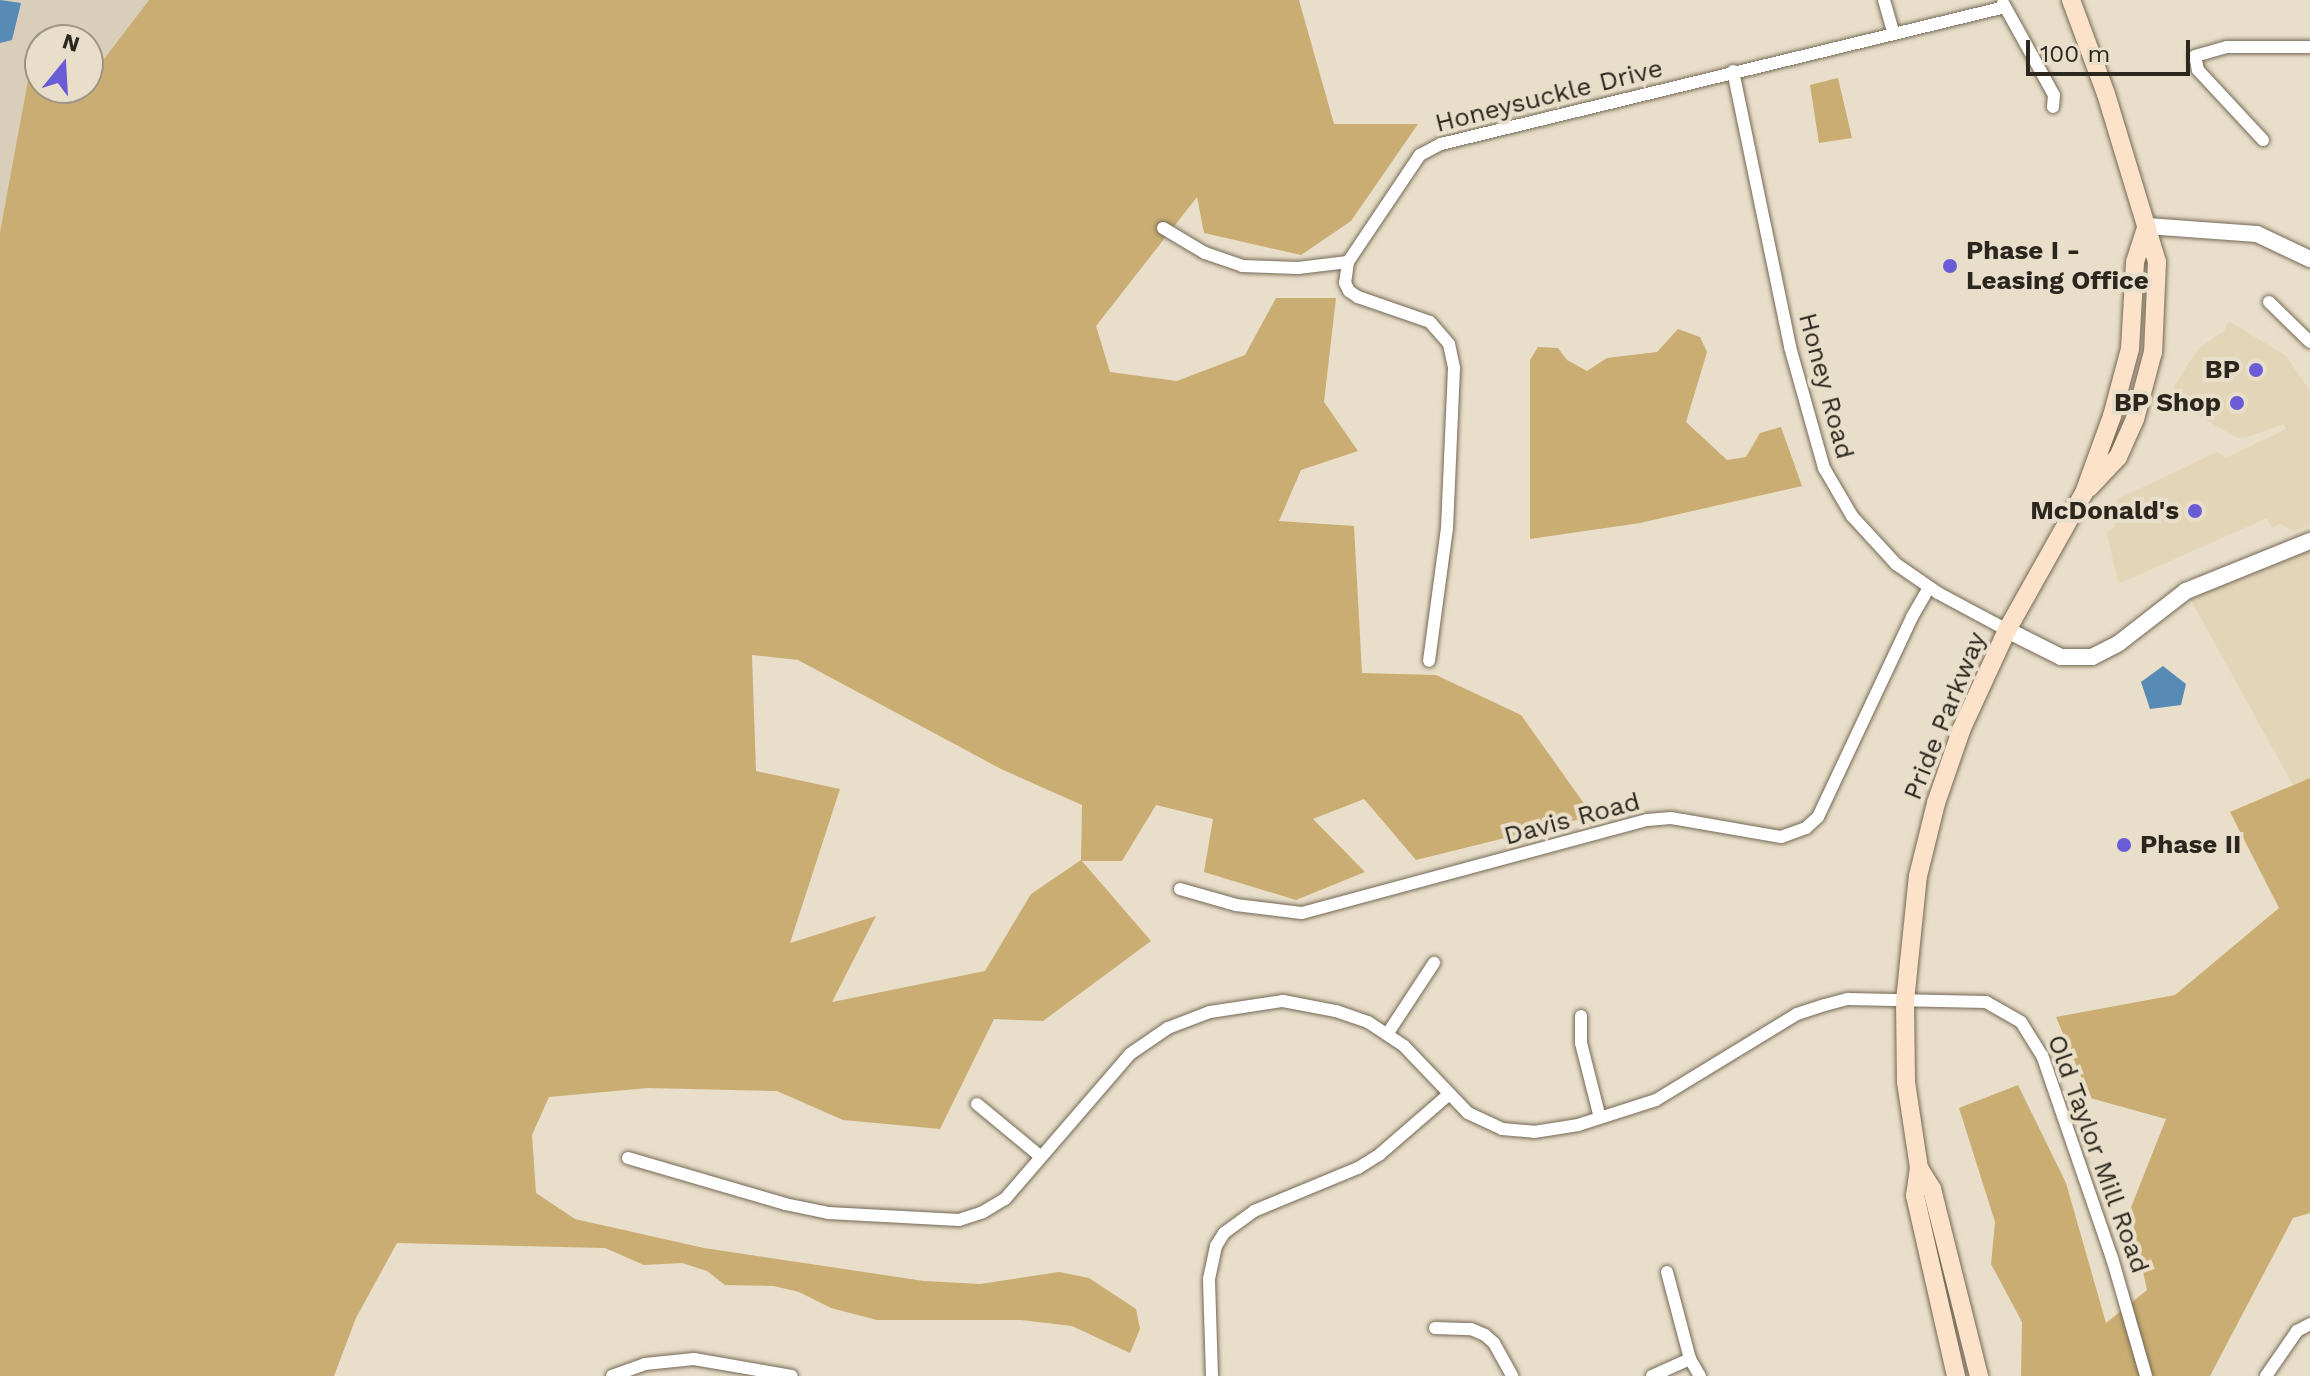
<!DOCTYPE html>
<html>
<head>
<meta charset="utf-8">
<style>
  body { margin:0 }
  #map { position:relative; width:2310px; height:1376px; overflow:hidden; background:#e9dec9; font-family:"Work Sans",sans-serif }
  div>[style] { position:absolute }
  .built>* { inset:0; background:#e3d5b8 }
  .industrial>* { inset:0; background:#d9ceba }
  .green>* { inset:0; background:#caad72 }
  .water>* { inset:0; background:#578ab5 }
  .roads { filter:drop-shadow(0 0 2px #736956) drop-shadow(0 0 2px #736956) }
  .minor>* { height:12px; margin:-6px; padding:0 6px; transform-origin:6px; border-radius:6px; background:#fff }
  .tertiary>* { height:16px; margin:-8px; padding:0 8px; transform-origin:8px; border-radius:8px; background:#fff }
  .secondary>* { height:18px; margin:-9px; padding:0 9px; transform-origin:9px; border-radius:9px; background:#fde2ca }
  .dots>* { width:22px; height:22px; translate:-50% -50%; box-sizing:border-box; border:4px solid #e9dec9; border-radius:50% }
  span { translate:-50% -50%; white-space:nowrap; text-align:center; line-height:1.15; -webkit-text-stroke:8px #e9dec9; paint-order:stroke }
  .street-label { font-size:26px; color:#2b271f }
  .poi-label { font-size:26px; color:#2b271f; font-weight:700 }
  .left { translate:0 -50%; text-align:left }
  .right { translate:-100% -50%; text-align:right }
  .north { position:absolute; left:24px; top:24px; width:80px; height:80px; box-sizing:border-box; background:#e9dec9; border:2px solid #9d9585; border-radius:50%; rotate:18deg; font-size:22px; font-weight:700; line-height:32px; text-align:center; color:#2b271f }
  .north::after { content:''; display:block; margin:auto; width:28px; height:36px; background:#6a5cd6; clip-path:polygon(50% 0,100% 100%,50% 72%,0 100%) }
  .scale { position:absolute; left:2026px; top:40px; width:164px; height:36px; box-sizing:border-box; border:4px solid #2b271f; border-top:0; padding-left:10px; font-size:24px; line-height:28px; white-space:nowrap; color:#2b271f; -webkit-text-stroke:6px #e9dec9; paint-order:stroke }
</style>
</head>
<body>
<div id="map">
  <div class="built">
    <i style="clip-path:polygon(2229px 321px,2286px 356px,2310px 391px,2310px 525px,2294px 531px,2280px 524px,2272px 528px,2267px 518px,2118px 584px,2107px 532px,2115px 527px,2116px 517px,2121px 512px,2116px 500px,2217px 452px,2226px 458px,2286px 429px,2284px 424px,2244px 438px,2235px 437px,2171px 399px,2175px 385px,2198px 349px,2224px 331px)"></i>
    <i style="clip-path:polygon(2310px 541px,2310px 778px,2293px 785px,2186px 591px)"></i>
  </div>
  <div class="industrial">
    <i style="clip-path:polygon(0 0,149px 0,88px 80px,88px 40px,40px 40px,40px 81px,28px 81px,0 232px)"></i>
  </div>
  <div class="green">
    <i style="clip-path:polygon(evenodd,149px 0,1299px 0,1334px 124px,1418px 124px,1351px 221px,1301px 255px,1204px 233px,1197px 197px,1096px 326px,1110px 372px,1177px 381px,1245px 355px,1276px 298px,1336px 298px,1324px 402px,1358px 451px,1301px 470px,1279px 521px,1354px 526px,1362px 673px,1436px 675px,1521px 715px,1593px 816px,1416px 860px,1364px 799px,1313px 819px,1365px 872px,1296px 900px,1204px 872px,1213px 819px,1156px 805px,1122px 861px,1082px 861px,1151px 941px,1043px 1021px,994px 1019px,940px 1129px,843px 1120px,777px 1091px,648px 1088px,549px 1097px,532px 1135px,536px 1193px,575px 1219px,704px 1248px,924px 1281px,980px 1284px,1059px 1272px,1089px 1278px,1136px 1309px,1140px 1329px,1130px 1353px,1072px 1326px,1021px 1320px,877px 1320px,831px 1308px,799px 1292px,774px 1286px,725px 1285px,707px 1271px,682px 1263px,644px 1265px,605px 1248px,397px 1243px,356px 1318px,334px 1376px,0 1376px,0 232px,28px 80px,40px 81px,40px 88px,88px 88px,88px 80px,149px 0,752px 655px,798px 660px,1001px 769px,1082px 805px,1081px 860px,1031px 894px,985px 971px,832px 1002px,876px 916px,790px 943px,840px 789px,756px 771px,752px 655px)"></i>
    <i style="clip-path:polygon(1838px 78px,1852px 138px,1819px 143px,1810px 85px)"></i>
    <i style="clip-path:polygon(1678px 329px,1700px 337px,1707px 352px,1686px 422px,1727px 460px,1746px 457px,1760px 433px,1781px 427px,1802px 486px,1640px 523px,1530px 539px,1530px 360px,1538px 347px,1558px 348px,1567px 360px,1587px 371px,1607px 358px,1657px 352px)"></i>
    <i style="clip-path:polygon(2310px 778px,2310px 1213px,2293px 1218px,2210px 1376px,2021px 1376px,2022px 1322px,1991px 1264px,1995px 1222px,1959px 1108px,2018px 1085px,2066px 1183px,2106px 1323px,2147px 1290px,2130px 1210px,2166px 1119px,2090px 1098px,2056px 1017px,2175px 995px,2279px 908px,2230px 812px)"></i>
  </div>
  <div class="water">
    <i style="clip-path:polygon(0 0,21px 3px,12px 40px,0 43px)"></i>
    <i style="clip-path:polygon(2163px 666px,2186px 684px,2181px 705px,2150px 709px,2141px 682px)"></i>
  </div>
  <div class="roads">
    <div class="minor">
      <i style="left:1884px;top:0;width:35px;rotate:74deg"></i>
      <i style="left:2003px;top:3px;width:105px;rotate:61deg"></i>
      <i style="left:2054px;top:95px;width:12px;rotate:95deg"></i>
      <i style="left:1733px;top:71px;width:282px;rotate:78.3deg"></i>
      <i style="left:1790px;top:347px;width:126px;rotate:74.3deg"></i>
      <i style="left:1824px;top:468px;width:56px;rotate:59.7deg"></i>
      <i style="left:1852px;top:516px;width:65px;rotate:47.5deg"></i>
      <i style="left:1896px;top:564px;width:51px;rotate:34.6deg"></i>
      <i style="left:1938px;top:593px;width:78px;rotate:28.2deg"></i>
      <i style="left:2263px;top:140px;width:96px;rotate:-132.9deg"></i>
      <i style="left:2198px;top:70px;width:14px;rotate:-102deg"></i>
      <i style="left:2195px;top:56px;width:33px;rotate:-16deg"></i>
      <i style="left:2227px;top:47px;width:83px"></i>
      <i style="left:1163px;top:228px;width:49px;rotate:30.8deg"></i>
      <i style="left:1205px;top:253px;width:39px;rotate:19deg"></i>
      <i style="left:1242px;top:266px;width:56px;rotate:2deg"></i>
      <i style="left:1298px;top:268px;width:50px;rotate:-6.8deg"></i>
      <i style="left:1348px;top:262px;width:129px;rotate:-56.1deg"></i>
      <i style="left:1420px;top:155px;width:24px;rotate:-28deg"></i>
      <i style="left:1441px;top:144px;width:580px;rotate:-13.65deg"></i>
      <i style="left:1348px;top:262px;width:21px;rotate:98deg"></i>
      <i style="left:1345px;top:283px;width:9px;rotate:63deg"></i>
      <i style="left:1349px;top:291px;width:11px;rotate:34deg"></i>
      <i style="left:1358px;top:297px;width:76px;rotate:19.1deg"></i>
      <i style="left:1430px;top:322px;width:29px;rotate:49deg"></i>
      <i style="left:1449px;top:344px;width:25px;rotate:78deg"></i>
      <i style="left:1454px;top:368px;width:160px;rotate:92.5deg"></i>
      <i style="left:1447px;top:528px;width:134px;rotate:97.7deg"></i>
      <i style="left:2269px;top:302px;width:57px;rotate:44.3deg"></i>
      <i style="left:1180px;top:889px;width:58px;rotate:15.9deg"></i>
      <i style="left:1236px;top:905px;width:66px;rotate:6.9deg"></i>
      <i style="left:1302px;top:913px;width:357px;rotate:-15.1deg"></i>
      <i style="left:1647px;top:820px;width:24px;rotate:-5deg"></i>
      <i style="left:1671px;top:818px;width:112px;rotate:9.8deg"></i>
      <i style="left:1781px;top:837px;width:27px;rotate:-20deg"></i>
      <i style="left:1806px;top:828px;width:16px;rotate:-43deg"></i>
      <i style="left:1818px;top:817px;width:221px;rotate:-64.8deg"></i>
      <i style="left:1912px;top:617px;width:34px;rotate:-60deg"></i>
      <i style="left:1581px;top:1016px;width:27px;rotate:90deg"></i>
      <i style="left:1581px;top:1043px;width:77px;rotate:75.8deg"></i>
      <i style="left:1388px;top:1033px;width:84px;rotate:-56.7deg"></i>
      <i style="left:977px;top:1104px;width:83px;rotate:39.6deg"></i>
      <i style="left:628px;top:1158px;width:164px;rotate:16.3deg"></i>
      <i style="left:785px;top:1204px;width:44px;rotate:11.8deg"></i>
      <i style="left:828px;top:1213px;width:131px;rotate:3.1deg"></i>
      <i style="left:959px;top:1220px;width:25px;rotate:-18deg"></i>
      <i style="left:983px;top:1212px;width:26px;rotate:-31deg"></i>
      <i style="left:1005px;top:1199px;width:191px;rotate:-49.2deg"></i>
      <i style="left:1130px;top:1054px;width:46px;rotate:-34.4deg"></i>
      <i style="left:1168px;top:1028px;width:45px;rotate:-20.9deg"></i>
      <i style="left:1210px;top:1012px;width:74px;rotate:-8.6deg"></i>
      <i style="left:1283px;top:1001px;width:54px;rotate:10.7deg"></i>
      <i style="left:1336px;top:1011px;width:34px;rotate:19deg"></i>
      <i style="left:1368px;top:1022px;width:43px;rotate:33.7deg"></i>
      <i style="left:1404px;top:1046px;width:93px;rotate:46.3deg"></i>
      <i style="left:1468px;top:1113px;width:38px;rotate:25deg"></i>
      <i style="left:1502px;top:1129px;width:32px;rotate:5deg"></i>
      <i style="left:1534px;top:1132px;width:45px;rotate:-9deg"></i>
      <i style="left:1578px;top:1125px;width:82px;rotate:-17.8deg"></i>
      <i style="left:1656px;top:1100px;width:165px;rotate:-31.4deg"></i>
      <i style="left:1797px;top:1014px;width:29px;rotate:-18deg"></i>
      <i style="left:1825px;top:1005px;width:24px;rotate:-15deg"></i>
      <i style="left:1848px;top:999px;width:138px;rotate:1.2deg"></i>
      <i style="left:1986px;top:1002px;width:40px;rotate:29.7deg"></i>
      <i style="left:2021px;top:1022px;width:39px;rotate:58deg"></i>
      <i style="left:2042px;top:1055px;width:215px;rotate:71deg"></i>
      <i style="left:2112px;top:1258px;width:123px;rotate:73.9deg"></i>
      <i style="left:1667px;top:1272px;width:90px;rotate:75.2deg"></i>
      <i style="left:1690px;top:1359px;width:20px;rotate:60deg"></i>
      <i style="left:1435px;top:1328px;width:36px;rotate:2deg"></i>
      <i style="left:1471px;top:1329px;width:15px;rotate:23deg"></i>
      <i style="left:1485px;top:1335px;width:12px;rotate:42deg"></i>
      <i style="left:1494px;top:1343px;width:38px;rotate:61deg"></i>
      <i style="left:612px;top:1376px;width:35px;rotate:-20deg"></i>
      <i style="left:645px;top:1364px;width:49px;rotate:-5.8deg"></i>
      <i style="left:694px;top:1359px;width:99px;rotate:9.8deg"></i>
      <i style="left:1212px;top:1376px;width:97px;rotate:-91.8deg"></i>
      <i style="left:1209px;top:1279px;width:34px;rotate:-78deg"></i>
      <i style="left:1216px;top:1246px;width:15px;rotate:-58deg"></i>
      <i style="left:1224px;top:1233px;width:37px;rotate:-36deg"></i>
      <i style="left:1254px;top:1211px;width:113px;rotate:-22.5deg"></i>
      <i style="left:1358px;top:1168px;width:26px;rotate:-32deg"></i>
      <i style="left:1380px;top:1154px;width:90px;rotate:-40.9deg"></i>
      <i style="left:1652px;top:1376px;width:42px;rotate:-24.1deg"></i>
      <i style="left:2266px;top:1376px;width:55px;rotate:-55.4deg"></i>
      <i style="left:2297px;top:1331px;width:15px;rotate:-28deg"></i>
    </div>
    <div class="tertiary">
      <i style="left:2147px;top:226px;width:110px;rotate:4.2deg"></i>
      <i style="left:2257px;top:234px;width:59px;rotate:25.3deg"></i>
      <i style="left:2007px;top:630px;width:60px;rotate:26.6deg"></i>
      <i style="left:2061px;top:657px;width:31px"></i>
      <i style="left:2092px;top:657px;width:30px;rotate:-27deg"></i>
      <i style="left:2119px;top:643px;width:85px;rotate:-37.8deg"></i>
      <i style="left:2186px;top:591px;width:134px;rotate:-22deg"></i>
    </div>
    <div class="secondary">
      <i style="left:2071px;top:0;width:100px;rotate:69.6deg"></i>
      <i style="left:2106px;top:94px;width:176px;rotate:73.1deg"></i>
      <i style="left:2157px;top:262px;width:90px;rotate:92.5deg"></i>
      <i style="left:2153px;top:352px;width:69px;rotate:105deg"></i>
      <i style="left:2135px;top:419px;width:42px;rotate:114.1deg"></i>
      <i style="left:2118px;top:457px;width:42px;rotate:133.1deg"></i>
      <i style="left:1919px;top:1168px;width:25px;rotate:58deg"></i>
      <i style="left:1932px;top:1189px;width:193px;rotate:75.9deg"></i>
      <i style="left:1956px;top:1376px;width:185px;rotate:-102.8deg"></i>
      <i style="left:1915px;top:1196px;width:28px;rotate:-82deg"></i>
      <i style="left:1919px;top:1168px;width:87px;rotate:-98.6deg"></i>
      <i style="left:1906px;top:1082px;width:81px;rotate:-90.7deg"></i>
      <i style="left:1905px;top:1001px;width:126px;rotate:-84.1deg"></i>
      <i style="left:1918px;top:876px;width:75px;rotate:-76.1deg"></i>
      <i style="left:1936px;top:803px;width:79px;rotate:-70.9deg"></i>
      <i style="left:1962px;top:728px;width:108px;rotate:-65.3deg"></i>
      <i style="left:2007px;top:630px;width:157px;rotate:-60.7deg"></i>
      <i style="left:2084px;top:493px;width:82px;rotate:-70deg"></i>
      <i style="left:2112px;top:416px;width:69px;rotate:-75deg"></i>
      <i style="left:2130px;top:349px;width:87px;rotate:-86.7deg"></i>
      <i style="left:2135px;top:262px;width:38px;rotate:-72deg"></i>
    </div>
  </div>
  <div class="dots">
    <i style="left:1950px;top:266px;background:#6a5cd6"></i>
    <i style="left:2256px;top:370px;background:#6a5cd6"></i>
    <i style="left:2237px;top:403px;background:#6a5cd6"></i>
    <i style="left:2195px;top:511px;background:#6a5cd6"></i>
    <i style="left:2124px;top:845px;background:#6a5cd6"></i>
  </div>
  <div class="street-label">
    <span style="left:1549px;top:96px;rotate:-14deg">Honeysuckle Drive</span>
    <span style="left:1826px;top:386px;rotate:75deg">Honey Road</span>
    <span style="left:1945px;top:716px;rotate:-68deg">Pride Parkway</span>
    <span style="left:1572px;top:819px;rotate:-15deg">Davis Road</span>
    <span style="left:2098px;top:1154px;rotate:70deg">Old Taylor Mill Road</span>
  </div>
  <div class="poi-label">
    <span class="left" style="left:1966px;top:266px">Phase I -<br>Leasing Office</span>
    <span class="right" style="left:2240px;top:370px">BP</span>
    <span class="right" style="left:2221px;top:403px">BP Shop</span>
    <span class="right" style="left:2179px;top:511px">McDonald's</span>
    <span class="left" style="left:2140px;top:845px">Phase II</span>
  </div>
  <div class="north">N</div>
  <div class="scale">100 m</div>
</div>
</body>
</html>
